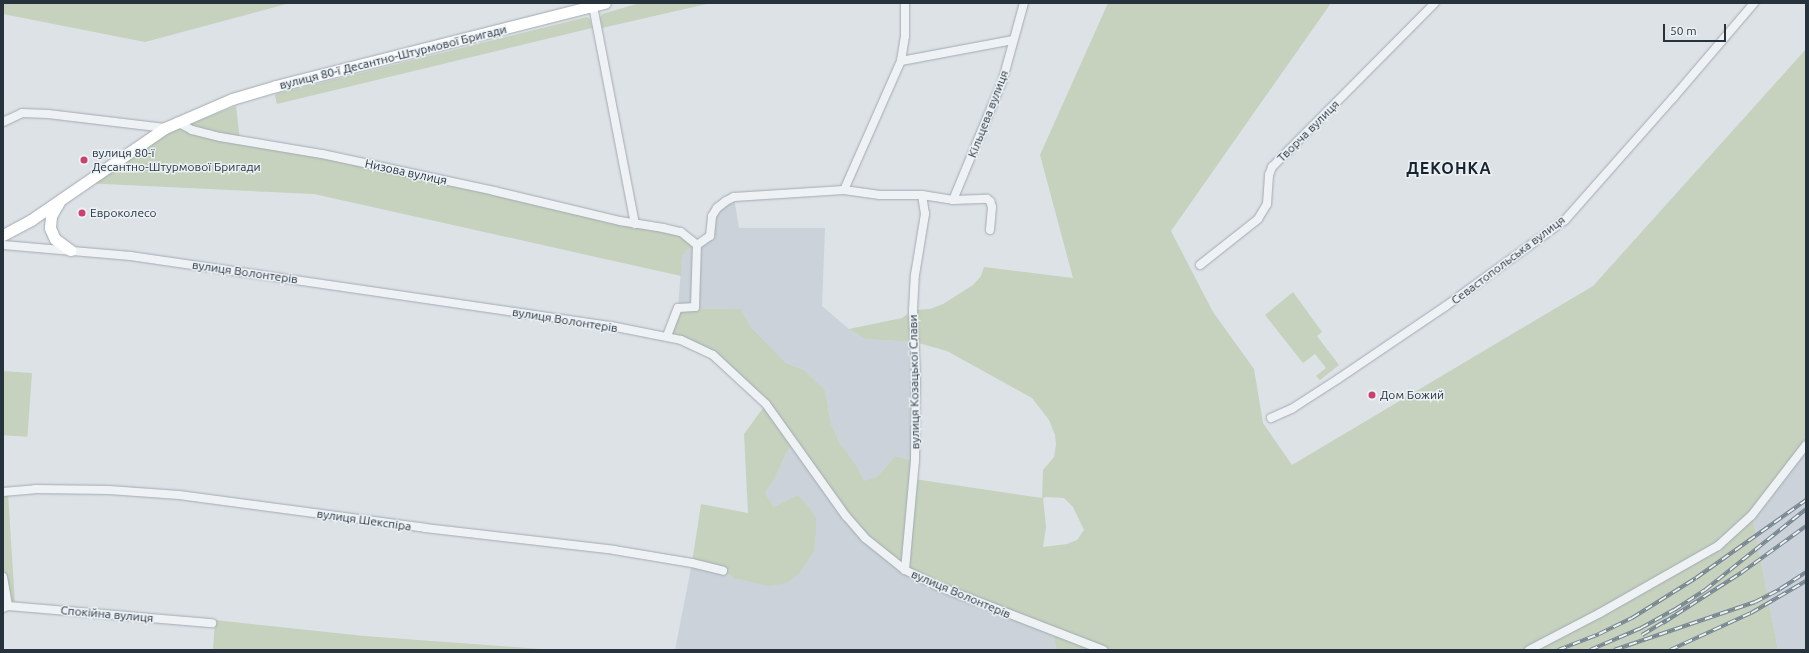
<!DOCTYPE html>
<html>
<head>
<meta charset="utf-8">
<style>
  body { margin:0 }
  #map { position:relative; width:1809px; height:653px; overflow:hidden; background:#dde2e7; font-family:Ubuntu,sans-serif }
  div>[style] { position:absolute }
  .built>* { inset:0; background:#cbd2d9 }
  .green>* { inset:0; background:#c6d1be; transform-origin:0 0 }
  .roads { filter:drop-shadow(0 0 1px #a2aab1) drop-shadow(0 0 1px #a2aab1) }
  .street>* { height:8px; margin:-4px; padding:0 4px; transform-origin:4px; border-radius:4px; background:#eff2f5 }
  .secondary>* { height:11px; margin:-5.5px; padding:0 5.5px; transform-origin:5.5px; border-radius:5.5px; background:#fff }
  .rail>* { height:4px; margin-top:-2px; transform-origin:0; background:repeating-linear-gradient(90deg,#ecf1f5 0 8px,#768590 0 16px); box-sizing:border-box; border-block:1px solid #768590 }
  .dots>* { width:11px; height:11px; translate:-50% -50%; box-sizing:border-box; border:2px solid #ecf1f5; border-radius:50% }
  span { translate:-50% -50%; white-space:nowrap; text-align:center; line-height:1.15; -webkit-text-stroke:3px #ecf1f5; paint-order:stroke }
  .street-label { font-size:12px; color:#26333d }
  .poi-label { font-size:12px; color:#26333d }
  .left { translate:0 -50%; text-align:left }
  .district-label { font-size:16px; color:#19232e; font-weight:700; letter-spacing:1px }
  .frame { position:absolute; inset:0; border:4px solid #26333d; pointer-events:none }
  .scale { position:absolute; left:1663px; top:24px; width:63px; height:18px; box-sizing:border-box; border:2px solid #26333d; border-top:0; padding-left:5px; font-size:12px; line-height:14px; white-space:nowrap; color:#26333d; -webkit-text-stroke:3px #ecf1f5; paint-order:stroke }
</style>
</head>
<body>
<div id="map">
  <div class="built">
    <i style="clip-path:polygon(734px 197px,739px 228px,825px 228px,822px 306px,849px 329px,865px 339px,915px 342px,915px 461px,895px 456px,877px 477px,864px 482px,841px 445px,831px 424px,825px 390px,804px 370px,786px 363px,751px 327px,741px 309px,678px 308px,682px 256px,687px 250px,705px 240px,712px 216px)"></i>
    <i style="clip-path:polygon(794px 442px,1053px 635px,1057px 650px,675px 650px,692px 563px,723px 571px,734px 578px,801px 571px,814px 552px,816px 535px,797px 495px,774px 507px,765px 493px,775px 478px,785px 455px)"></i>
    <i style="clip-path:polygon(1806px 443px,1806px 650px,1778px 650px,1752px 515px)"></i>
  </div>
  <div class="green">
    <i style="clip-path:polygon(3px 3px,290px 3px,145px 42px,3px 14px)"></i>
    <i style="clip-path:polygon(640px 3px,711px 3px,602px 28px,600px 18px,602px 14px)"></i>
    <i style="clip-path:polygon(evenodd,1108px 3px,1331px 3px,1171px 231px,1213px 312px,1254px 369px,1263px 423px,1292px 465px,1593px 286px,1806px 49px,1806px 445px,1752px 515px,1778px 650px,1057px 650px,1053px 635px,923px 579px,865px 538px,794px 442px,785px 455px,775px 478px,765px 493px,774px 507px,797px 495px,807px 505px,816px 518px,816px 535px,814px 552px,801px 571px,787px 583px,768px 586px,734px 578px,723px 571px,692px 563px,701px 504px,748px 513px,744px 434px,766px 404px,713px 355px,667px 336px,678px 308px,741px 309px,751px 327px,786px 363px,804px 370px,825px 390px,831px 424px,841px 445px,857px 467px,864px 481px,877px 477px,895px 456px,915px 461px,914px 479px,1042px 498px,1043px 470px,1054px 457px,1056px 445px,1055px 435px,1049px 420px,1032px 398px,947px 351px,915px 342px,865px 339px,849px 329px,902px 318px,913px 310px,930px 309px,943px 304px,973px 285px,981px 276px,984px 267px,1073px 278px,1040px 155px,1108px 3px,1046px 497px,1064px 498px,1073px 507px,1084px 530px,1077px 540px,1067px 544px,1043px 547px,1046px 527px,1043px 498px,1046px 497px)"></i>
    <i style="clip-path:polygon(587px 17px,590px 19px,592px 28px,277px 104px,275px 96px,276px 94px)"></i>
    <i style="clip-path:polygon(236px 106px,240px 140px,681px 232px,697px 245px,687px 250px,682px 256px,681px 276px,314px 194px,84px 183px,177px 122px,192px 130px,192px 123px)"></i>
    <i style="clip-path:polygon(1293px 292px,1322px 332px,1317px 336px,1339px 365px,1320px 380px,1316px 376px,1326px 368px,1315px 354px,1303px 363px,1265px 315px)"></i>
    <i style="left:3px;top:371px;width:29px;height:64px;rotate:4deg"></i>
    <i style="clip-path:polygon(8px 493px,15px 604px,10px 604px,3px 565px,3px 494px)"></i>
    <i style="clip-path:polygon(215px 620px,364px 636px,554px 650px,213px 650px)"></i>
  </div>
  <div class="roads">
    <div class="street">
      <i style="left:593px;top:6px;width:222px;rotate:79.1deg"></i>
      <i style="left:901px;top:61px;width:114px;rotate:-10.6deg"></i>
      <i style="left:3px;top:122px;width:21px;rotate:-25deg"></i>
      <i style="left:22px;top:113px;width:26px;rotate:2deg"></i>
      <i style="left:48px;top:114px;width:118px;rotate:6.8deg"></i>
      <i style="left:177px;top:122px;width:17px;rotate:28deg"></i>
      <i style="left:192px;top:130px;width:29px;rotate:14deg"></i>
      <i style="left:220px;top:137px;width:103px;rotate:9.5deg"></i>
      <i style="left:322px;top:154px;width:176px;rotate:12.1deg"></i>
      <i style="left:494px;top:191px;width:130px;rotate:13.4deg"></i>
      <i style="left:620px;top:221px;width:44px;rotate:9.2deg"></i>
      <i style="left:663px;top:228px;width:18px;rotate:13deg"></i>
      <i style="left:681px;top:232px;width:21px;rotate:39deg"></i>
      <i style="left:844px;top:190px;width:141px;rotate:-66.2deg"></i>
      <i style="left:901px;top:61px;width:25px;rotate:-81deg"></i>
      <i style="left:905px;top:36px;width:33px;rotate:-90deg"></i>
      <i style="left:953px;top:200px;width:131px;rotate:-67.5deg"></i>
      <i style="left:1003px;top:79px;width:79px;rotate:-74.6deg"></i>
      <i style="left:3px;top:245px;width:128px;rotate:4.9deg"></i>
      <i style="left:131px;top:256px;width:485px;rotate:8.3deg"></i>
      <i style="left:611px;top:326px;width:71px;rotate:11.3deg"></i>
      <i style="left:681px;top:340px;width:35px;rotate:25deg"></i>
      <i style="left:713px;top:355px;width:72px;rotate:42.8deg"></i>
      <i style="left:766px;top:404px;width:138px;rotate:54.5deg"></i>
      <i style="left:846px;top:516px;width:29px;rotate:49deg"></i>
      <i style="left:865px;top:538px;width:51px;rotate:38.7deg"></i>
      <i style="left:905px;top:570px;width:39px;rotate:26deg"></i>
      <i style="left:940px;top:587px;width:175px;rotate:21.1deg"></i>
      <i style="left:1200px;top:265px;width:74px;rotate:-38.4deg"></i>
      <i style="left:1258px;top:219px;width:17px;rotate:-59deg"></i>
      <i style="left:1267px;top:204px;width:29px;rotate:-86deg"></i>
      <i style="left:1269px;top:175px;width:9px;rotate:-69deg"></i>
      <i style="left:1272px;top:167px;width:231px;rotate:-45.2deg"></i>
      <i style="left:667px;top:336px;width:30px;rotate:-69deg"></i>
      <i style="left:678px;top:308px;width:17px;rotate:-3deg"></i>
      <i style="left:695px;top:307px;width:62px;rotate:-88.2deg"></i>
      <i style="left:697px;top:245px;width:16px;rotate:-35deg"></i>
      <i style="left:710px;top:236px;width:20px;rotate:-84deg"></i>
      <i style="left:712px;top:216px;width:9px;rotate:-58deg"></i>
      <i style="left:717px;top:208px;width:11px;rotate:-38deg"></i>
      <i style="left:726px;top:201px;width:9px;rotate:-27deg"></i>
      <i style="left:734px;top:197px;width:110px;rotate:-3.6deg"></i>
      <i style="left:844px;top:190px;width:36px;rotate:8deg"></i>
      <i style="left:880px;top:195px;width:42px"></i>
      <i style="left:922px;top:195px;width:31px;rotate:9deg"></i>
      <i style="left:953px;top:200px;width:34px;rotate:-2deg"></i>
      <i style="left:987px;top:199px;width:4px;rotate:34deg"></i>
      <i style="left:990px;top:201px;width:6px;rotate:72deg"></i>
      <i style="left:992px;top:207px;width:23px;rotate:95deg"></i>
      <i style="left:1271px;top:418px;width:24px;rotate:-24deg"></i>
      <i style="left:1293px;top:408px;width:54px;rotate:-32.8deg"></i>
      <i style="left:1338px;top:379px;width:130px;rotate:-34.1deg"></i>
      <i style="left:1446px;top:306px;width:147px;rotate:-35.9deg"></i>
      <i style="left:1565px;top:220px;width:163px;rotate:-48.5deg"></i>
      <i style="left:1673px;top:98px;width:125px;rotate:-49.5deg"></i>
      <i style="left:3px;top:492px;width:32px;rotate:-5deg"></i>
      <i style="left:35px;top:489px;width:74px;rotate:0.8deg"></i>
      <i style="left:109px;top:490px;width:70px;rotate:4.1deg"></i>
      <i style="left:179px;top:495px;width:248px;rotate:7.6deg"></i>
      <i style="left:425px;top:528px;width:190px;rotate:6.6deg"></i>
      <i style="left:614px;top:550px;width:79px;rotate:9.5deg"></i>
      <i style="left:692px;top:563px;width:32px;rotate:14deg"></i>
      <i style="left:905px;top:570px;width:109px;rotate:-84.8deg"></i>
      <i style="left:915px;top:461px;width:85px;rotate:-89.3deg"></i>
      <i style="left:916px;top:376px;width:66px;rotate:-92.6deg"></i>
      <i style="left:913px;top:310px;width:35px;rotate:-87deg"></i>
      <i style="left:915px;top:275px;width:62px;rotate:-80.7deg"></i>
      <i style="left:925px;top:214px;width:19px;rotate:-99deg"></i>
      <i style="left:3px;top:577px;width:29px;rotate:80deg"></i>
      <i style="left:3px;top:608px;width:5px;rotate:-22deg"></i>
      <i style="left:8px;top:606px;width:205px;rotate:4.8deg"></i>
      <i style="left:1529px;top:650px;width:80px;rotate:-27.5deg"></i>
      <i style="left:1600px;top:613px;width:136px;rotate:-29.6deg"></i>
      <i style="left:1718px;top:546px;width:46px;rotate:-42.4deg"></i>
      <i style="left:1752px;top:515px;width:88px;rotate:-52.4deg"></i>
    </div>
    <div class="secondary">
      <i style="left:59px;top:202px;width:16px;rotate:120deg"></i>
      <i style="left:51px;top:216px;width:12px;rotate:95deg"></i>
      <i style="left:50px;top:228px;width:12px;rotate:66deg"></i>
      <i style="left:55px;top:239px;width:19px;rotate:36deg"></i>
      <i style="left:3px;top:235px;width:32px;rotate:-28deg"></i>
      <i style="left:31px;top:220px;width:163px;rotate:-34.5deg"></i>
      <i style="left:165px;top:128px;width:73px;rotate:-23.4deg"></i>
      <i style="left:232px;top:99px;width:46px;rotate:-16.5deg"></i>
      <i style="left:276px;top:86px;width:339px;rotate:-14.2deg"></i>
    </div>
  </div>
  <div class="rail">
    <i style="left:1663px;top:623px;width:93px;rotate:-32.7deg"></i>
    <i style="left:1741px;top:573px;width:80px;rotate:-35.9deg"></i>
    <i style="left:1642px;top:635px;width:29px;rotate:-31deg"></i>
    <i style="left:1558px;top:650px;width:44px;rotate:-21.3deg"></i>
    <i style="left:1599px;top:634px;width:37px;rotate:-26deg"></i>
    <i style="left:1632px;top:618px;width:75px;rotate:-32deg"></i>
    <i style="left:1696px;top:578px;width:135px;rotate:-35.3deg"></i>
    <i style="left:1590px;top:650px;width:56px;rotate:-23.3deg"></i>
    <i style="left:1641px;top:628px;width:38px;rotate:-29deg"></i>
    <i style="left:1674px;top:610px;width:37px;rotate:-33deg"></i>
    <i style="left:1705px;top:590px;width:129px;rotate:-38.7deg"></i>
    <i style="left:1614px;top:650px;width:149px;rotate:-18.8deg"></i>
    <i style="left:1755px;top:602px;width:28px;rotate:-27deg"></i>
    <i style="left:1780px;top:589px;width:31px;rotate:-33deg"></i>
    <i style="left:1670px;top:650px;width:89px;rotate:-24.6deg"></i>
    <i style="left:1751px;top:613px;width:64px;rotate:-30.2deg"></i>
  </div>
  <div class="dots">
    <i style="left:84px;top:160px;background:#cd406e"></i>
    <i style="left:82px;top:213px;background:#cd406e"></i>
    <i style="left:1372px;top:395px;background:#cd406e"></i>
  </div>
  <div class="street-label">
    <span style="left:393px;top:57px;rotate:-14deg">вулиця 80-ї Десантно-Штурмової Бригади</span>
    <span style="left:988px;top:114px;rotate:-69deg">Кільцева вулиця</span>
    <span style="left:1308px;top:131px;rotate:-45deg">Творча вулиця</span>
    <span style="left:406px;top:172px;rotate:12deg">Низова вулиця</span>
    <span style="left:1508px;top:260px;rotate:-37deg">Севастопольська вулиця</span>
    <span style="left:245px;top:272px;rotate:8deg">вулиця Волонтерів</span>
    <span style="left:565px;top:320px;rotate:9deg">вулиця Волонтерів</span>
    <span style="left:914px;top:382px;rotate:-91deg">вулиця Козацької Слави</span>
    <span style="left:364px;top:520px;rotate:8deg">вулиця Шекспіра</span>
    <span style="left:961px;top:594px;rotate:23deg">вулиця Волонтерів</span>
    <span style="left:107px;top:614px;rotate:5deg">Спокійна вулиця</span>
  </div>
  <div class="poi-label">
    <span class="left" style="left:92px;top:160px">вулиця 80-ї<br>Десантно-Штурмової Бригади</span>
    <span class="left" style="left:90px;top:213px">Евроколесо</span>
    <span class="left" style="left:1380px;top:395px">Дом Божий</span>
  </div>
  <div class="district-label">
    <span style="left:1449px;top:168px">ДЕКОНКА</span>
  </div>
  <div class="frame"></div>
  <div class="scale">50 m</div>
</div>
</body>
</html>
